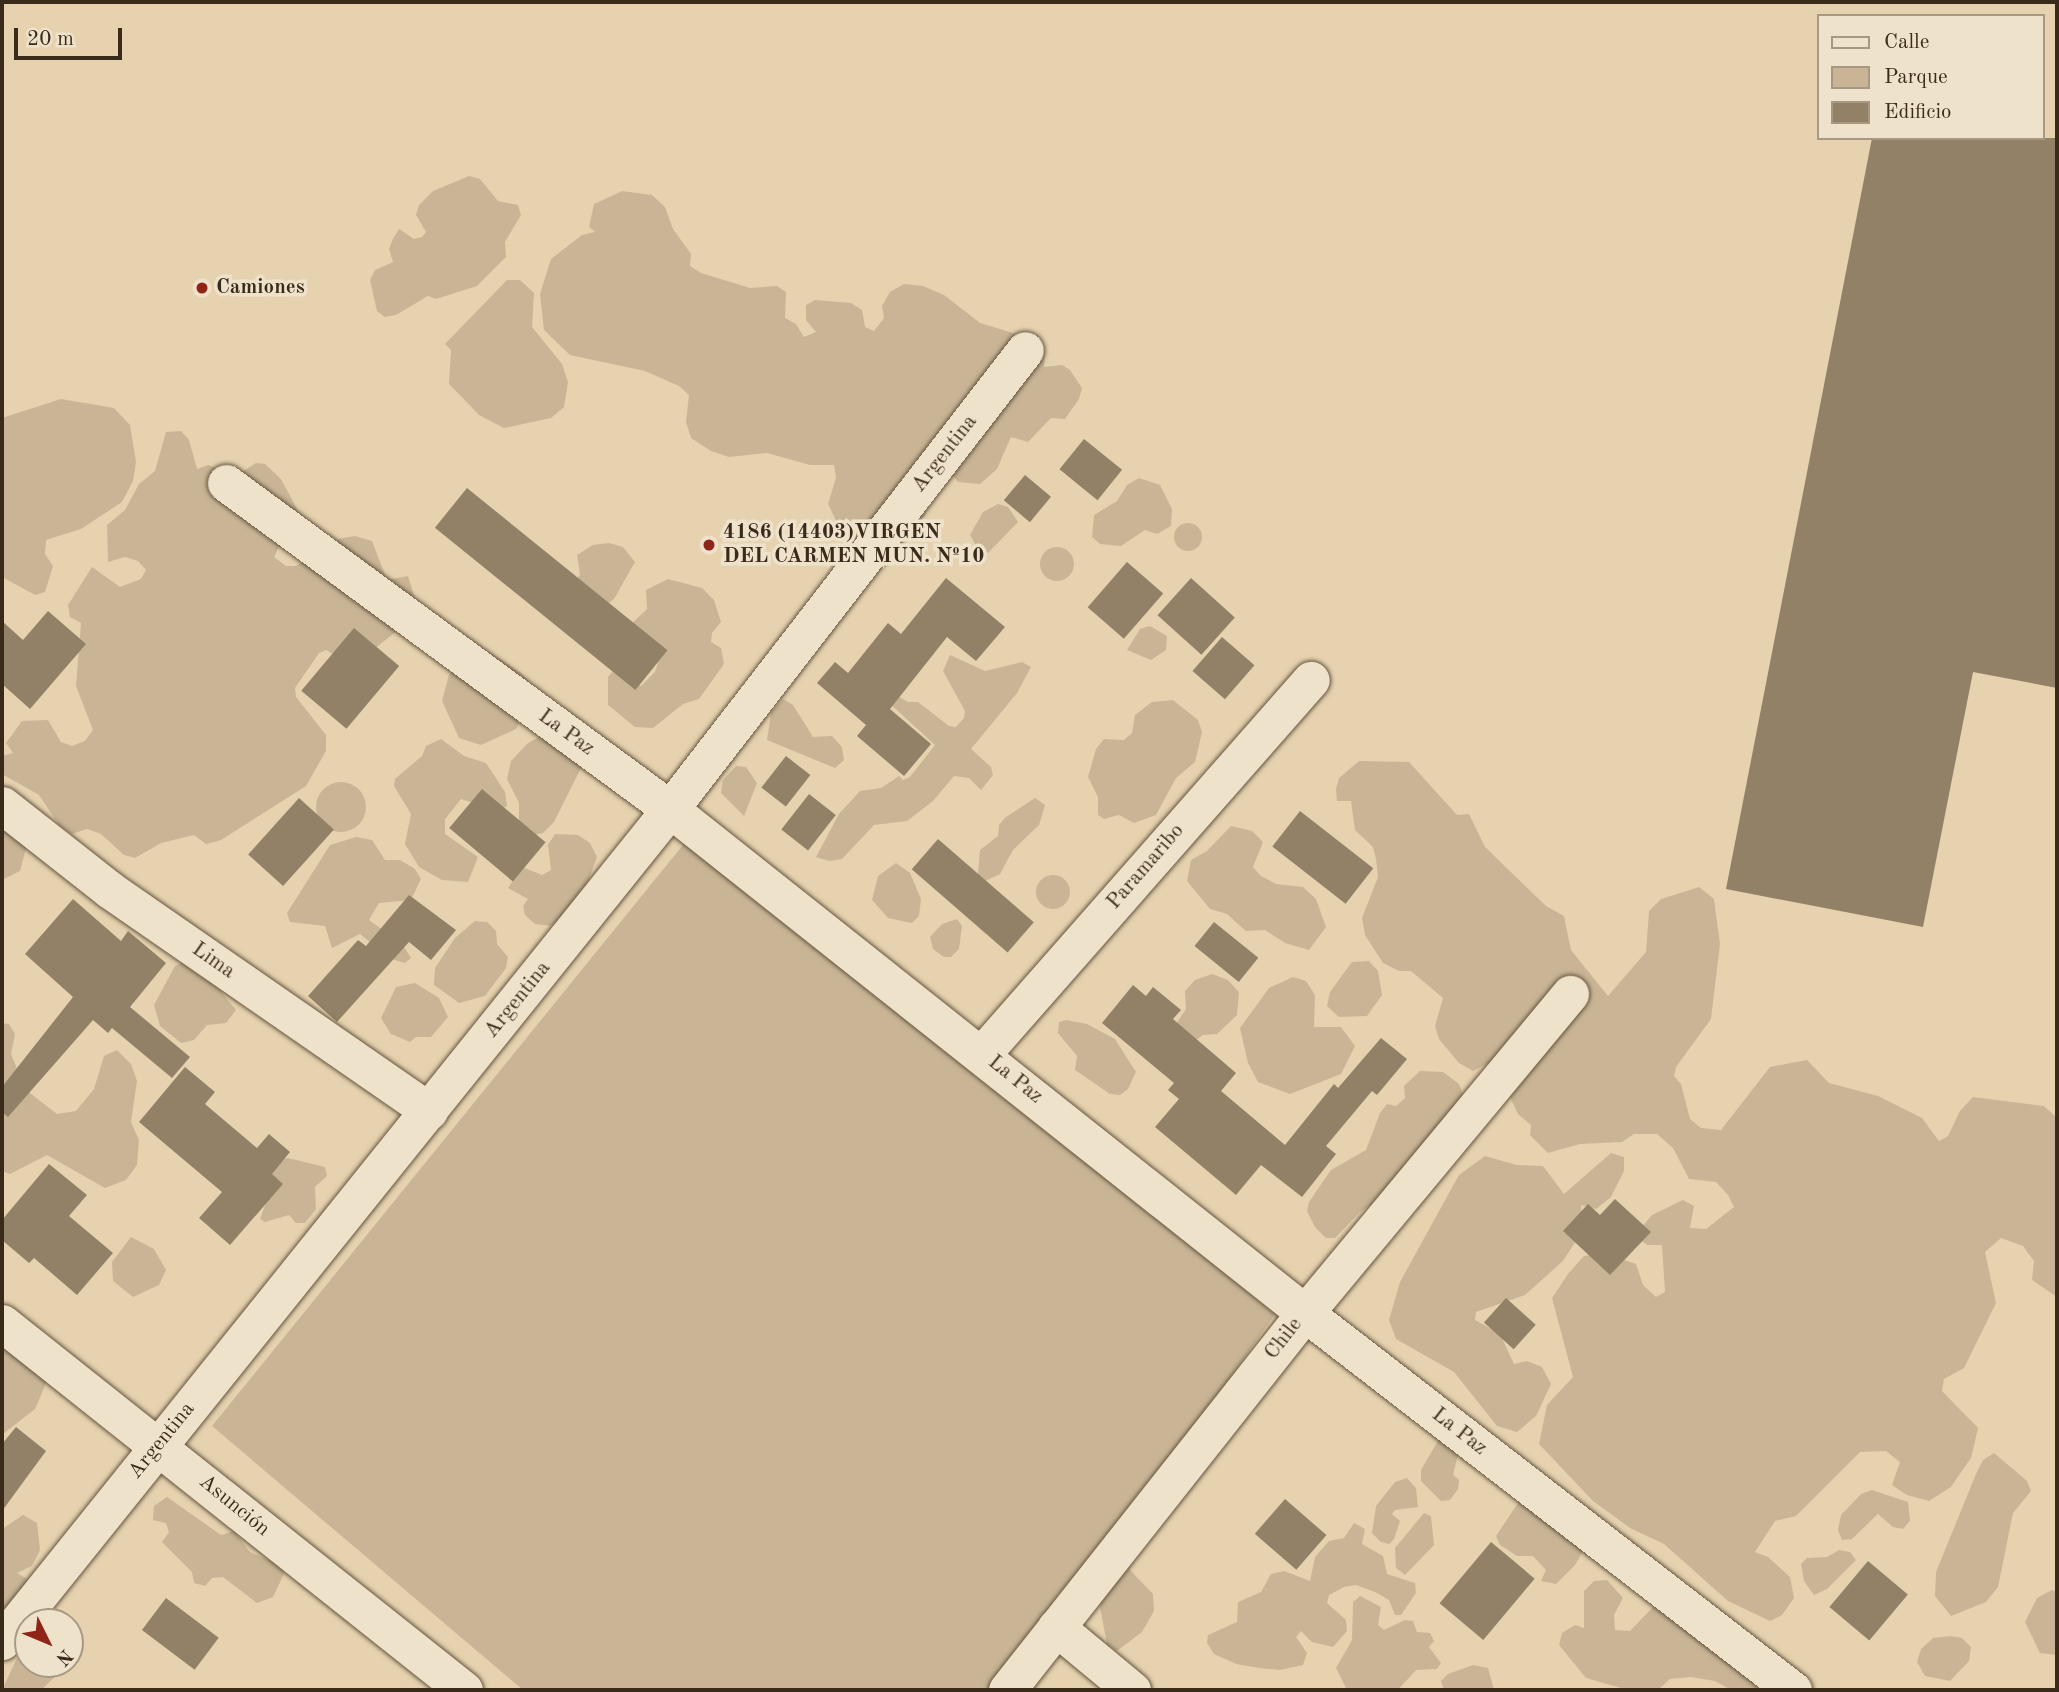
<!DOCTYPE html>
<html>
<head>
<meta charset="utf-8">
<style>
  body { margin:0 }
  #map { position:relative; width:2059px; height:1692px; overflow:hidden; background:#e6d2af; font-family:"Old Standard TT",serif }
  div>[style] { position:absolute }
  .green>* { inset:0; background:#c9b596 }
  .round { border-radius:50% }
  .building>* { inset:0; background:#938167; transform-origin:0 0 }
  .roads { filter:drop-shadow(0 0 2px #65543f) drop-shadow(0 0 2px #65543f) }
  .minor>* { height:37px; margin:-18.5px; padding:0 18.5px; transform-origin:18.5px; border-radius:18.5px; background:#efe2cb }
  .dots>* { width:19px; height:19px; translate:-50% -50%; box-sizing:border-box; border:4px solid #efe2cb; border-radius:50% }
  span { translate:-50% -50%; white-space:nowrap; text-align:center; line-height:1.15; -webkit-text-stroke:7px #efe2cb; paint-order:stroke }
  .poi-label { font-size:21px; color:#3a2a1a; font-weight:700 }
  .left { translate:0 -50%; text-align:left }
  .street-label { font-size:21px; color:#3a2a1a }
  .frame { position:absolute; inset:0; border:4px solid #3a2a1a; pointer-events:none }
  .legend { position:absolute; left:1817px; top:14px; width:228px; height:126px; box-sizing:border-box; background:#efe2cb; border:2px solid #a79884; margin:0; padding:9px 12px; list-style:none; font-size:21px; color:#3a2a1a }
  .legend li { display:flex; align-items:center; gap:14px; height:35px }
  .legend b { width:35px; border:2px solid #a79884 }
  .north { position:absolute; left:14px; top:1608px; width:70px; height:70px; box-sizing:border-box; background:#efe2cb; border:2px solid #a79884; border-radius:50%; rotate:133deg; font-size:19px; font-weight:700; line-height:28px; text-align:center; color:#3a2a1a }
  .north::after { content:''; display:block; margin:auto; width:24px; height:32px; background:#8f2418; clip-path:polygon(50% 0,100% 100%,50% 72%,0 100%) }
  .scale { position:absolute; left:14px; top:28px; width:108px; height:32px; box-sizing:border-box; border:4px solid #3a2a1a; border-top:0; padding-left:9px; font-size:21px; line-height:24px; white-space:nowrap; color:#3a2a1a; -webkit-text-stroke:5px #efe2cb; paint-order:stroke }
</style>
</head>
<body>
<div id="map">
  <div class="green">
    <i style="clip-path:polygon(469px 176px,480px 179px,498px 201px,518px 205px,521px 215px,505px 242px,506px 257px,477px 286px,436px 299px,428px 296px,396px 315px,385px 317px,377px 311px,370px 280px,375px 270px,393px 262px,389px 249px,393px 239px,399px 229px,414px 239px,422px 237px,426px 232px,416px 215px,419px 205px,433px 191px)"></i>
    <i style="clip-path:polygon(622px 191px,652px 195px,665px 207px,673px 229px,691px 254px,690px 266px,701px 273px,750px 288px,777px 286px,786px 292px,785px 318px,796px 324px,804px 337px,816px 332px,806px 320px,806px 305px,815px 300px,851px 303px,862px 310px,865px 327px,874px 331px,884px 318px,882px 306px,890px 292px,904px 284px,923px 286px,944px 295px,980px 323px,1030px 338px,1045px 351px,1044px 367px,1062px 365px,1070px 370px,1082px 388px,1079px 399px,1065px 419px,1051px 418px,1028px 442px,1011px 437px,997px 469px,980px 484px,958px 482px,952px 475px,931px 483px,925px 516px,895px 540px,845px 539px,828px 504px,836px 478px,834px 465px,810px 465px,767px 453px,729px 457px,711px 451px,691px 438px,686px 422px,689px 395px,679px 386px,645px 371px,570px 355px,544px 330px,540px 294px,551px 259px,582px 235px,595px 232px,589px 227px,594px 204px)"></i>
    <i style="clip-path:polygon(507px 280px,520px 280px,534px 293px,532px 327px,562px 364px,568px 382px,564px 407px,551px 418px,504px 428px,479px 415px,449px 384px,451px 350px,445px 344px)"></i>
    <i style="clip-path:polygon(61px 399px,114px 408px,130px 425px,136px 462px,133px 481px,122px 502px,81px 529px,46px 540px,45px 554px,53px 566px,45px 592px,35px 595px,2px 577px,2px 418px)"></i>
    <i style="clip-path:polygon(181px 431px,189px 440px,197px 469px,208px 465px,236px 476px,256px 463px,265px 464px,281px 479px,297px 509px,274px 557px,286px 566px,296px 566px,338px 539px,355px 536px,372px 541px,387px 580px,408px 576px,415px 599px,403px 626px,363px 658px,341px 659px,326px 650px,319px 653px,295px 688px,296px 697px,326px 735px,326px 751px,306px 786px,221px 840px,206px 844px,194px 835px,161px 843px,135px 858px,124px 855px,101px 834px,87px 829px,72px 834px,59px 825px,39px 795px,2px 774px,2px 756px,13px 753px,6px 743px,22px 721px,48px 720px,61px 742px,72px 746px,85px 741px,93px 730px,76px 686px,81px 623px,70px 617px,68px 605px,92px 567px,120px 587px,141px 579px,146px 570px,138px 561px,125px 557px,108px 562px,107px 525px,125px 510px,139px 484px,155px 471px,166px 432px)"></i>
    <i style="clip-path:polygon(1139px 478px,1160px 485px,1172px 509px,1171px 526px,1157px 534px,1145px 530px,1121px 546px,1100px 544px,1092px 537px,1094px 515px,1117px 501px,1127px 485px)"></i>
    <i style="clip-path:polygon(998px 504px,1008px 507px,1018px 522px,988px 553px,977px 547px,970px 535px,983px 512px)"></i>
    <i class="round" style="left:1174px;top:523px;width:28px;height:28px"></i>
    <i style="clip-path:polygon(609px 543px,623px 547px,635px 562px,614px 599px,601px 609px,574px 582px,580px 575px,577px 555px,593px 545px)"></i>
    <i class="round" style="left:1040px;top:547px;width:34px;height:34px"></i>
    <i style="clip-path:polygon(668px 579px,702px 588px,714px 600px,721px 622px,712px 633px,711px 642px,721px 648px,724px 664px,699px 699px,683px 704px,653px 728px,635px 727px,608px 705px,608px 677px,613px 671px,641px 686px,655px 672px,658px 663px,628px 627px,647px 609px,646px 590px)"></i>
    <i style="clip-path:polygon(1150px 626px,1167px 636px,1166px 650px,1151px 660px,1127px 650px,1140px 629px)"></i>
    <i style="clip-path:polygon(472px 650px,489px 652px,520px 672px,529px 681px,532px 699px,516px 729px,481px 745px,459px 738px,442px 701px,449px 675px)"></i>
    <i style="clip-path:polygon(950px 655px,985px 671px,1022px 662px,1031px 667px,1017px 693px,971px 749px,991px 767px,993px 775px,981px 790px,969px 778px,954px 776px,933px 801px,907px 821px,874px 825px,842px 859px,829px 861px,816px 857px,839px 814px,860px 791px,881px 788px,899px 776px,903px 780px,910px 777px,935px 745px,888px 702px,893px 693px,908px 702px,918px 702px,949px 726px,956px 727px,964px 718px,965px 711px,943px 671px)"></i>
    <i style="clip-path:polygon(783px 699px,793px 705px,813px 737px,832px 736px,842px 747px,844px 760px,835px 768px,767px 740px,771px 713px)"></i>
    <i style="clip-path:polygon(1173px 700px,1198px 720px,1202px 732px,1195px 762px,1176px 778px,1156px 815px,1134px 823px,1119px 815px,1104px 819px,1098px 815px,1098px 797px,1088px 777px,1096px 749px,1104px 739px,1124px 740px,1132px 733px,1135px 715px,1152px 702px)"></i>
    <i style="clip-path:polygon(546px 733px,579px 754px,581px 768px,554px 822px,543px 833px,529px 836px,519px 826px,519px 803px,507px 779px,511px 761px,528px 743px)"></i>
    <i style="clip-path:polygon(441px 739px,464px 756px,486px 763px,505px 792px,507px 806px,498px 811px,461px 799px,445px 819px,445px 834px,478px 857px,468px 882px,442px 880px,419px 867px,405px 844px,411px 814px,394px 786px,395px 779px,422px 756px,426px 746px)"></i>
    <i style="clip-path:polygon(1359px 761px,1409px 762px,1457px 815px,1469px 814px,1485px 847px,1546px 906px,1564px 916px,1571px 950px,1608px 996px,1646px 952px,1649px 911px,1661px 899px,1699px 887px,1714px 899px,1720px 944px,1711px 1019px,1676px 1067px,1674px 1076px,1681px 1084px,1690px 1119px,1701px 1128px,1721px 1130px,1770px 1067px,1807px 1060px,1829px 1083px,1878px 1096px,1922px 1118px,1939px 1141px,1948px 1136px,1960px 1111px,1973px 1097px,2044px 1106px,2057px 1118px,2057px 1297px,2032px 1280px,2034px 1261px,2023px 1246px,2001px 1238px,1985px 1252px,1996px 1303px,1964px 1368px,1944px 1379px,1942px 1391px,1978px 1428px,1971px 1458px,1951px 1487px,1929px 1501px,1907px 1495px,1892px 1485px,1900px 1462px,1886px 1451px,1860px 1452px,1796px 1516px,1775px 1521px,1755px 1552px,1768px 1557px,1790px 1577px,1794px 1598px,1782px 1615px,1770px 1621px,1728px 1601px,1664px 1544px,1630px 1528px,1593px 1501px,1539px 1444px,1547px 1405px,1573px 1377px,1552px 1298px,1568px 1274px,1584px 1256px,1604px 1253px,1636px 1264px,1643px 1285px,1656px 1297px,1665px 1292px,1662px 1245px,1647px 1245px,1639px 1239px,1641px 1228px,1652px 1215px,1683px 1200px,1694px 1206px,1690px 1228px,1706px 1229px,1734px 1207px,1728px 1195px,1716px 1182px,1689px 1179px,1673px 1148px,1657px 1134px,1634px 1134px,1622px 1142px,1580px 1144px,1548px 1153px,1530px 1135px,1531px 1125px,1518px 1114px,1493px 1061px,1473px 1071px,1459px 1063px,1439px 1039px,1435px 1026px,1443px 998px,1411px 971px,1399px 971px,1383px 963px,1365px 935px,1362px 918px,1378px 877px,1376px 859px,1373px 847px,1355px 830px,1351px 801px,1337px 801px,1336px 789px,1339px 778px)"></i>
    <i style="clip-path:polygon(736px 766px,746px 767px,757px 783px,744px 816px,721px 793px,723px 780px)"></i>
    <i class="round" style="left:316px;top:782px;width:50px;height:50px"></i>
    <i style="clip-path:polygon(2px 798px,30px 834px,20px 871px,2px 880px)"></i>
    <i style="clip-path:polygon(1035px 798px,1045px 805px,1039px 825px,1013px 850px,1000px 874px,983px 882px,978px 874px,980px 850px,998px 836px,999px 825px,1006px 817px)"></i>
    <i style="clip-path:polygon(1231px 826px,1252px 831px,1263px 842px,1253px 867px,1261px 876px,1276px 884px,1303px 887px,1316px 899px,1326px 927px,1309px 950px,1285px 943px,1265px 930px,1246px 931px,1227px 914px,1210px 909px,1187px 881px,1191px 860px,1207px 851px)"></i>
    <i style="clip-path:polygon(555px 834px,578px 835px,590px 843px,597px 857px,583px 895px,569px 914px,550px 926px,535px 924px,525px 915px,523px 906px,528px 899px,508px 888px,522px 867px,542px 875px,551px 870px,548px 845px)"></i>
    <i style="clip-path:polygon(356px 837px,372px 840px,385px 860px,400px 860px,415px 869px,421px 879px,411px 900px,379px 903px,369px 920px,402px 944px,411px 958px,405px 963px,391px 959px,360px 934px,332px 948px,325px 926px,290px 922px,287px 913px,330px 845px)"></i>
    <i style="clip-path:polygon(687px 840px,1280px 1307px,1010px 1690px,523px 1690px,212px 1426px)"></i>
    <i style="clip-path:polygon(896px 863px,910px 873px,921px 899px,919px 916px,912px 923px,888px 918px,872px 900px,878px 876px)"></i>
    <i class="round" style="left:1036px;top:875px;width:34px;height:34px"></i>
    <i style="clip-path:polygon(957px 919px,962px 926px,959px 949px,951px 957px,944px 957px,933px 949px,930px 937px,942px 924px)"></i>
    <i style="clip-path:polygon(475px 921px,487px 922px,496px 931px,497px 944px,508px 957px,506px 968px,485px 996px,459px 1003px,434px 985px,435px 968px,455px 938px)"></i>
    <i style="clip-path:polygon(186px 961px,213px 982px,236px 1010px,226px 1023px,207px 1025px,194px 1040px,181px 1043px,160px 1026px,154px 1005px,175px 966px)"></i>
    <i style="clip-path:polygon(1369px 961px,1378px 971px,1382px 995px,1367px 1016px,1339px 1017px,1327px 1006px,1330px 992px,1352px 962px)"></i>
    <i style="clip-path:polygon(1212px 974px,1228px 980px,1239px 992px,1237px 1015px,1217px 1034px,1203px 1035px,1186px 1047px,1176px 1024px,1186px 1009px,1185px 991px,1195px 980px)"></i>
    <i style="clip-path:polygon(1293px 977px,1306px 981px,1315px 995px,1314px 1027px,1341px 1027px,1355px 1046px,1341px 1074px,1290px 1094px,1258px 1082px,1248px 1063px,1240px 1028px,1269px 988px)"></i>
    <i style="clip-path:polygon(415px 983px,439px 998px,448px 1017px,431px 1037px,416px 1037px,410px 1042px,391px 1034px,381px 1018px,396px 987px)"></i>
    <i style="clip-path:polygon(1066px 1020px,1087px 1024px,1115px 1039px,1136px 1072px,1128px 1089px,1120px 1095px,1110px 1094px,1075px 1070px,1077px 1056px,1058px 1033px,1059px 1022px)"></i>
    <i style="clip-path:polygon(2px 1023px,9px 1024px,15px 1034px,11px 1054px,26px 1090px,57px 1114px,76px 1111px,94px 1089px,104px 1056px,117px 1050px,131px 1064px,137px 1081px,131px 1122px,139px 1140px,137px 1165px,126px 1180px,105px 1188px,47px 1155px,10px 1174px,2px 1171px)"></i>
    <i style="clip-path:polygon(1420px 1071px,1443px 1072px,1459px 1084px,1466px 1103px,1394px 1189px,1360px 1212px,1335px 1238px,1326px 1238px,1315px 1227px,1307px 1211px,1309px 1202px,1331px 1170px,1366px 1150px,1380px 1113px,1387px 1104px,1396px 1106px,1405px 1098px,1404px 1086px)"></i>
    <i style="clip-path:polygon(1611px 1153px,1624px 1157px,1624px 1171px,1611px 1197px,1596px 1209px,1581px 1205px,1583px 1230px,1563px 1261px,1525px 1295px,1476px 1312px,1475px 1320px,1500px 1334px,1514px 1364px,1527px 1361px,1542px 1367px,1551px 1384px,1536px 1416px,1517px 1432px,1497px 1426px,1454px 1372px,1396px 1339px,1389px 1320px,1400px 1282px,1459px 1175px,1485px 1156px,1517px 1165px,1543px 1166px,1564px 1194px)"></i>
    <i style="clip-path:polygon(288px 1158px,325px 1167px,327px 1176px,315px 1187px,316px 1209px,305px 1223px,296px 1223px,289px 1215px,265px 1222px,260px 1219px,268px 1197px,264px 1187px,277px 1160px)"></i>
    <i style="clip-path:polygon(131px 1237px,154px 1249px,166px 1270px,159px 1285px,133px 1297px,113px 1281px,112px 1262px)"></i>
    <i style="clip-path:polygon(2px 1330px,49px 1376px,35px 1409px,3px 1434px)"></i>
    <i style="clip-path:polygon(1439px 1439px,1460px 1446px,1453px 1475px,1459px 1480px,1458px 1489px,1450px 1500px,1441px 1501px,1421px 1481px,1421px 1470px)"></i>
    <i style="clip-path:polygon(1994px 1453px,2027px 1481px,2031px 1491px,2013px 1513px,1998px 1587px,1986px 1602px,1951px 1616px,1935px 1596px,1936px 1572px,1976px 1474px,1983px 1460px)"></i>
    <i style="clip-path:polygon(1407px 1478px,1416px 1488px,1418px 1507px,1395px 1510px,1392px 1514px,1400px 1521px,1394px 1539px,1389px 1544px,1381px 1542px,1372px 1533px,1376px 1506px,1395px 1482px)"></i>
    <i style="clip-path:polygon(1872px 1490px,1908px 1502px,1910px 1521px,1903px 1529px,1893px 1527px,1878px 1514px,1852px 1539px,1842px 1540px,1838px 1530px,1841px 1515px,1861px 1494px)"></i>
    <i style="clip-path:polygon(167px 1497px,221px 1535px,234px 1531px,250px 1552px,282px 1566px,284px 1574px,273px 1597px,257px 1603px,223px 1577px,212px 1578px,205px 1586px,194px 1583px,192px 1572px,162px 1542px,169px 1532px,166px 1523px,153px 1520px,154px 1506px)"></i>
    <i style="clip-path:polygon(1520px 1500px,1586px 1546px,1575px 1565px,1556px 1584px,1541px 1581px,1546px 1570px,1533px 1556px,1517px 1556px,1500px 1545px,1496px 1536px)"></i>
    <i style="clip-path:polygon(1424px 1513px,1431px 1516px,1434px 1545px,1405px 1575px,1396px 1568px,1395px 1548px)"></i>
    <i style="clip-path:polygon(23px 1515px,37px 1523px,40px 1550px,32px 1566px,17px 1573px,27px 1579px,27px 1587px,2px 1638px,2px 1529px)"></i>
    <i style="clip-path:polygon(1354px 1523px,1365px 1529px,1362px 1544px,1383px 1556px,1387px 1574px,1415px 1583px,1416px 1593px,1401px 1615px,1395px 1615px,1389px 1600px,1375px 1592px,1356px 1585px,1344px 1587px,1329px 1595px,1327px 1603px,1346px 1620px,1347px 1631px,1333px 1647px,1312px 1642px,1301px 1631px,1296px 1637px,1307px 1653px,1303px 1665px,1280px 1670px,1259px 1668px,1236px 1664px,1214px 1654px,1207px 1643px,1208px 1635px,1237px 1622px,1238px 1602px,1261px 1592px,1271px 1574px,1284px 1571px,1310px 1581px,1315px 1557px,1329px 1541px,1344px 1538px)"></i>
    <i style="clip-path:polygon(1839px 1550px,1850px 1552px,1856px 1560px,1827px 1589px,1814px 1595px,1804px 1581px,1801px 1564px,1807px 1558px,1827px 1557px)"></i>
    <i style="clip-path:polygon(1130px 1560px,1130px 1570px,1153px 1594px,1154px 1611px,1142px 1632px,1117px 1651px,1107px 1644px,1097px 1591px)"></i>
    <i style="clip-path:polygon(1607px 1580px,1623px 1598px,1614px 1615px,1615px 1630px,1630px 1631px,1654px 1606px,1675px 1607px,1756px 1681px,1756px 1690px,1731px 1690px,1715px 1681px,1691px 1677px,1670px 1679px,1658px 1690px,1628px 1690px,1586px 1678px,1559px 1645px,1562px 1633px,1575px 1625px,1584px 1628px,1584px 1591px,1594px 1581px)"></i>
    <i style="clip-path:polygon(2052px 1590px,2057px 1592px,2057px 1655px,2040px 1653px,2025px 1622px,2037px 1598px)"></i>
    <i style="clip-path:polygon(1360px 1596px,1381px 1607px,1378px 1625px,1384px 1630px,1405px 1620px,1413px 1621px,1417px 1632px,1430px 1633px,1434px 1641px,1429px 1647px,1441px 1663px,1437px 1669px,1416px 1670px,1398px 1690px,1347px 1690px,1336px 1668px,1352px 1640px,1353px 1602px)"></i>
    <i style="clip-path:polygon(1950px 1636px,1962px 1638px,1971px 1647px,1969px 1661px,1950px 1681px,1925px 1676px,1917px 1662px,1921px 1649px,1933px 1638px)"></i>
    <i style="clip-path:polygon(28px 1649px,28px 1664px,63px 1664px,62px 1670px,41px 1690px,2px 1690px,18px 1656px)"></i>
    <i style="clip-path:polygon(1473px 1665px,1488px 1668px,1494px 1690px,1444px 1690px,1441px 1681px,1448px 1674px)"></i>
  </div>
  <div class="building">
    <i style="clip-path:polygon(1872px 138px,2057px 138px,2057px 688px,1973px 672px,1923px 927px,1726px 889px)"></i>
    <i style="left:1084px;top:439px;width:49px;height:39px;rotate:39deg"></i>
    <i style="left:1025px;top:475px;width:34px;height:33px;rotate:40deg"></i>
    <i style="left:467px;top:488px;width:258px;height:51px;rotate:39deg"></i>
    <i style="left:1127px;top:562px;width:48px;height:60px;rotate:41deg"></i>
    <i style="clip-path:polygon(946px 578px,1005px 627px,976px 661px,947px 637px,890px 709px,931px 744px,904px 776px,857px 736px,866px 725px,817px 683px,835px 662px,848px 673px,888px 623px,901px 634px)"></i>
    <i style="left:1191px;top:578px;width:59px;height:50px;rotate:42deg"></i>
    <i style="clip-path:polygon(48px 611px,86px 644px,30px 709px,2px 684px,2px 621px,23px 640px)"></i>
    <i style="left:354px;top:628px;width:59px;height:82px;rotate:40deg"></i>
    <i style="left:1222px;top:637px;width:43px;height:45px;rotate:41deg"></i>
    <i style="left:786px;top:756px;width:31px;height:40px;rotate:38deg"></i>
    <i style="left:482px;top:789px;width:83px;height:51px;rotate:40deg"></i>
    <i style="left:809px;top:794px;width:34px;height:45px;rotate:38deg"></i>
    <i style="left:299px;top:798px;width:47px;height:76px;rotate:42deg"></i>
    <i style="left:1300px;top:811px;width:93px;height:45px;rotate:38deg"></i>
    <i style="left:938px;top:839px;width:127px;height:40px;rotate:41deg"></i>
    <i style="clip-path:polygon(409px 895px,456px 930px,431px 960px,409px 942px,337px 1022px,308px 996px,358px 940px,366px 946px)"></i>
    <i style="clip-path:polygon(73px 899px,121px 941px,128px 931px,166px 963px,130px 1007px,190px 1057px,172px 1078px,112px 1028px,108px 1033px,93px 1020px,8px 1117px,2px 1112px,2px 1087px,73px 997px,25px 954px)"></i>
    <i style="left:1214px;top:922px;width:57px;height:31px;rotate:39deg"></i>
    <i style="clip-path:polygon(1133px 985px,1146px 996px,1153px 987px,1181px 1010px,1173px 1019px,1236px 1073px,1221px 1091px,1285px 1145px,1334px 1084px,1338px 1088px,1381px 1038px,1407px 1059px,1377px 1095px,1372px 1091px,1326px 1146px,1336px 1154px,1302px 1197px,1261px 1165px,1236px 1195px,1155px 1127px,1179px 1099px,1168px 1090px,1174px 1083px,1102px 1023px)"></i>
    <i style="clip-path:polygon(185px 1067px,215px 1092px,205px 1104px,257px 1148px,269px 1134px,290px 1152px,272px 1174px,283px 1184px,230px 1245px,199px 1218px,222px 1192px,139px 1122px)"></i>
    <i style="clip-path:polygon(49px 1164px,87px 1195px,69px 1216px,113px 1253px,77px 1295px,34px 1258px,29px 1263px,2px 1240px,2px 1220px)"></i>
    <i style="clip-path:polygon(1615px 1199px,1651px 1232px,1610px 1275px,1563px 1231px,1588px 1204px,1600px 1215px)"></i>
    <i style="left:1506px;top:1298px;width:40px;height:33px;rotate:42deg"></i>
    <i style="clip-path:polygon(16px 1427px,46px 1451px,2px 1511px,2px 1444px)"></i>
    <i style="left:1285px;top:1499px;width:55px;height:46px;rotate:41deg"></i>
    <i style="left:1491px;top:1542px;width:57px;height:80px;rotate:40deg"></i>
    <i style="left:1868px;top:1561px;width:52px;height:60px;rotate:40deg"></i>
    <i style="left:166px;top:1598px;width:66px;height:40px;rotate:37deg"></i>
  </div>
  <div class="roads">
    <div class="minor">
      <i style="left:226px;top:483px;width:551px;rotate:36.29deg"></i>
      <i style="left:670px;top:809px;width:811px;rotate:38.44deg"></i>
      <i style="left:1305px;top:1313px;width:617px;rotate:37.69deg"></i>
      <i style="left:2px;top:805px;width:137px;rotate:38.2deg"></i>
      <i style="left:110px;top:890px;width:388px;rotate:34.7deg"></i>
      <i style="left:982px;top:1054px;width:498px;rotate:-48.7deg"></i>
      <i style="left:2px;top:1323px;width:590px;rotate:38.46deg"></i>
      <i style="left:1056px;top:1627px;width:99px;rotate:39.7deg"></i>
      <i style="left:2px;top:1641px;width:1067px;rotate:-51.24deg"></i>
      <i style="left:670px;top:809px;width:580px;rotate:-52.28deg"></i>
      <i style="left:1007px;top:1690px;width:481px;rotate:-51.7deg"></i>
      <i style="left:1305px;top:1313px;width:415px;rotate:-50.3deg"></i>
    </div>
  </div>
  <div class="dots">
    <i style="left:202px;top:288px;background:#8f2418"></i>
    <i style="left:709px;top:545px;background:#8f2418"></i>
  </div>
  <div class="poi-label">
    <span class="left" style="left:216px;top:288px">Camiones</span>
    <span class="left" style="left:723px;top:545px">4186 (14403)VIRGEN<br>DEL CARMEN MUN. Nº10</span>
  </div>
  <div class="street-label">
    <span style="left:945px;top:454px;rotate:-52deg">Argentina</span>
    <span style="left:566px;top:733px;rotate:36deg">La Paz</span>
    <span style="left:1146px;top:867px;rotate:-49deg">Paramaribo</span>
    <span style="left:213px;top:961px;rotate:35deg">Lima</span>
    <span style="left:518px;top:1000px;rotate:-51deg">Argentina</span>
    <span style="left:1015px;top:1080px;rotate:39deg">La Paz</span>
    <span style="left:1284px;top:1339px;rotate:-52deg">Chile</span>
    <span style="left:1459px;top:1432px;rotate:38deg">La Paz</span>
    <span style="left:162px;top:1441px;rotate:-51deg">Argentina</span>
    <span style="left:234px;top:1506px;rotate:39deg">Asunción</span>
  </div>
  <div class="frame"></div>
  <ul class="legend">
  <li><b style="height:9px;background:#efe2cb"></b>Calle</li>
  <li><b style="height:19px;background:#c9b596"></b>Parque</li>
  <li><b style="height:19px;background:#938167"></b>Edificio</li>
  </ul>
  <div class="north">N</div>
  <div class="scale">20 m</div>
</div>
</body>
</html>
